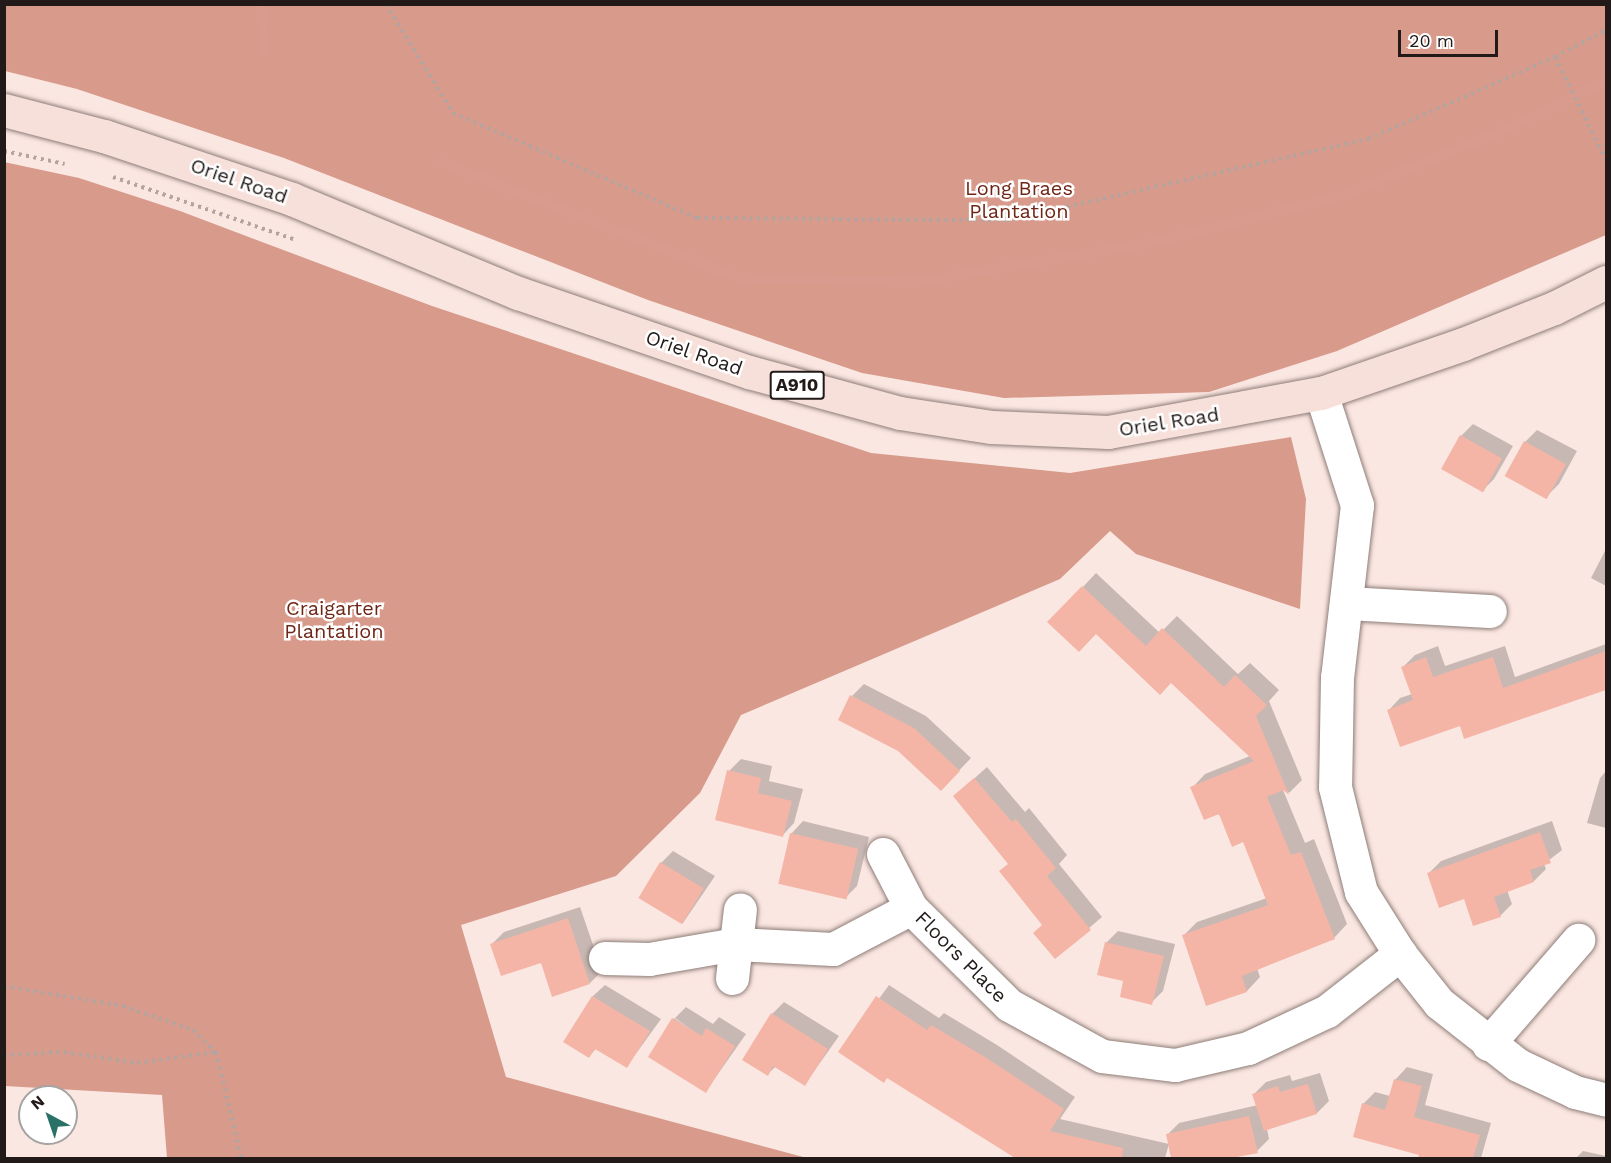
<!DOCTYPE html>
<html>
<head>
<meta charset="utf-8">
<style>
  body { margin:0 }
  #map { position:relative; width:1611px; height:1163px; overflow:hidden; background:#fbe7e2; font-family:"Work Sans",sans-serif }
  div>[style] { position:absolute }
  .forest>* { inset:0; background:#d79a8b }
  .shadow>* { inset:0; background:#0003 }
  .stream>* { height:10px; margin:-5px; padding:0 5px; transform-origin:5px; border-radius:5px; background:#d99b8d }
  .building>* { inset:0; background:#f4b5a6; transform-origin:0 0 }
  .path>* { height:4px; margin-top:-2px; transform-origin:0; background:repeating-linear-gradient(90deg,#b4a4a0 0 3px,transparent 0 7.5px) }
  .roads { filter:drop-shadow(0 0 2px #8e7d78) drop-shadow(0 0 2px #8e7d78) }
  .minor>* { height:33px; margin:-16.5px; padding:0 16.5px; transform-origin:16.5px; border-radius:16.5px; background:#fff }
  .major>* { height:33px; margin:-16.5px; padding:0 16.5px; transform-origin:16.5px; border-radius:16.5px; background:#f8e0da }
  span { translate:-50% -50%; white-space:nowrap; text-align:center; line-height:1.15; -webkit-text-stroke:5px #fff; paint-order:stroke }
  .shield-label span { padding:2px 4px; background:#fff; border:2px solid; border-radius:4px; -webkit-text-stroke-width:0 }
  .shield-label { font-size:18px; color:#211a19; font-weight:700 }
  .street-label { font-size:20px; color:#211a19 }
  .park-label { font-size:20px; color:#6f2617 }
  .frame { position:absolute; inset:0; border:6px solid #211a19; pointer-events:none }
  .north { position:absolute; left:18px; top:1085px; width:60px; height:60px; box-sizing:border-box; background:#fff; border:2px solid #a6a3a3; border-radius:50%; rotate:320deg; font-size:16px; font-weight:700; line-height:24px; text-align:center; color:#211a19 }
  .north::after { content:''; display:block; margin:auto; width:21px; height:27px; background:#2a7168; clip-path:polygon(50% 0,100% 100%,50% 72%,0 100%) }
  .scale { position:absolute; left:1398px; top:30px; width:100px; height:27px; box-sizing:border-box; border:3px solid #211a19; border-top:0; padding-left:8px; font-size:18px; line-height:21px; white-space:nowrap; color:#211a19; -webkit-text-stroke:4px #fff; paint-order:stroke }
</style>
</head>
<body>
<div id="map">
  <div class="forest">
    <i style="clip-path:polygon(5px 4px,1606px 5px,1606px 235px,1337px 351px,1209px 392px,1004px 398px,862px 373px,648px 300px,284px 158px,77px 89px,5px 71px)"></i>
    <i style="clip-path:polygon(4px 162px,79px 178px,180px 211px,432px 306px,871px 453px,1070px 473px,1291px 437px,1306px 499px,1300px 609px,1136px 554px,1110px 531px,1060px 579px,741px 715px,700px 793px,616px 876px,461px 925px,506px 1077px,807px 1158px,167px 1158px,162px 1095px,5px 1086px)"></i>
  </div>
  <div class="shadow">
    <i style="clip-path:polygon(1473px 424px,1513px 446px,1494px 479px,1482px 491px,1461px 436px)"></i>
    <i style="clip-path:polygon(1537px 430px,1577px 451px,1559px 484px,1547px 496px,1525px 442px)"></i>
    <i style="clip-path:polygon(1606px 549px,1606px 586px,1591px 578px)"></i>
    <i style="clip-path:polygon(1096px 573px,1160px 633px,1177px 616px,1238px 674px,1250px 663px,1279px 690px,1269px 701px,1302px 780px,1289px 793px,1281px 785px,1305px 843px,1314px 839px,1347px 924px,1334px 938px,1257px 968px,1260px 977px,1247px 991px,1207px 1004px,1183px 936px,1197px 922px,1267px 898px,1244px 840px,1192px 788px,1205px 774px,1250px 756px,1172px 681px,1096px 633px,1050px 622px)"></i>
    <i style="clip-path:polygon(1606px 644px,1606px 688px,1465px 737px,1460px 724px,1388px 711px,1400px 698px,1412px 694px,1403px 667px,1415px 655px,1438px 646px,1445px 666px,1505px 646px,1515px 677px)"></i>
    <i style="clip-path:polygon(864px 684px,926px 716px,971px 758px,953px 777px,852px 696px)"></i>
    <i style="clip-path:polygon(741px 759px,772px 766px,769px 781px,803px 789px,794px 823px,782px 836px,729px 771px)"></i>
    <i style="clip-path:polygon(987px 767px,1025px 812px,1029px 808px,1067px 855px,1059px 864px,1102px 917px,1055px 957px,1044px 925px,1009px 863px,955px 796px)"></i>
    <i style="clip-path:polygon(1606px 771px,1606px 828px,1587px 823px,1600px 778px)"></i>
    <i style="clip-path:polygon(803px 821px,869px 837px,857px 886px,845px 898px,791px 834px)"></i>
    <i style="clip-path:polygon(1552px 821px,1562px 850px,1544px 864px,1546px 869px,1534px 881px,1507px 890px,1512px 904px,1500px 916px,1429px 873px,1441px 861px)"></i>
    <i style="clip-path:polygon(673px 851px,715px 876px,683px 923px,661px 863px)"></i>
    <i style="clip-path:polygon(580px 907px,602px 971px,590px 983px,492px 944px,504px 932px)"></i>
    <i style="clip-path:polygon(1118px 931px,1175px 944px,1163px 991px,1151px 1003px,1106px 943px)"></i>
    <i style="clip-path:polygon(605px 985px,661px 1019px,627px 1066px,597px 1048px,589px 1056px,566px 1042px,593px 996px)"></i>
    <i style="clip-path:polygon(889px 985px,939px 1018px,944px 1013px,997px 1045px,1075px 1097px,1060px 1119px,1169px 1144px,1165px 1158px,1016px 1158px,888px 1076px,840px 1052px)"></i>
    <i style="clip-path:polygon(784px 1002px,839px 1036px,805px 1084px,776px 1066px,768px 1074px,772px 1014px)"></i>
    <i style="clip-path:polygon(686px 1007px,713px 1024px,719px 1017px,746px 1034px,706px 1091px,650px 1057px,674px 1018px,707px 1041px,675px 1018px)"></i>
    <i style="clip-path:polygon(1407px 1067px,1433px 1074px,1425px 1105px,1491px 1123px,1481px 1158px,1419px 1158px,1420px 1154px,1363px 1104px,1375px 1092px,1390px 1096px,1395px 1080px)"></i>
    <i style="clip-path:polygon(1320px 1073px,1329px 1101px,1317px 1113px,1267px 1129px,1269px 1139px,1257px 1151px,1225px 1158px,1172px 1158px,1167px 1135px,1179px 1123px,1258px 1105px,1254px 1094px,1266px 1082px,1290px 1075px,1292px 1081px)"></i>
    <i style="clip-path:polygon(1583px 1151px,1606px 1156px,1606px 1158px,1576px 1158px)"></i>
  </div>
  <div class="stream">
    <i style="left:261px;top:4px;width:46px;rotate:87.5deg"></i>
    <i style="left:443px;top:163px;width:318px;rotate:21.2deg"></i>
    <i style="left:739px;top:278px;width:180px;rotate:1.3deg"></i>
    <i style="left:919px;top:282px;width:238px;rotate:-9.7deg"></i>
    <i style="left:1154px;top:242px;width:193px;rotate:-13.8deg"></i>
    <i style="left:1341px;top:196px;width:181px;rotate:-22deg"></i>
    <i style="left:1509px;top:128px;width:108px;rotate:-25.9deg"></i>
  </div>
  <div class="building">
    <i style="left:1460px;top:435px;width:48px;height:39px;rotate:29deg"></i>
    <i style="left:1524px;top:441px;width:48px;height:40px;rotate:29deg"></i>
    <i style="clip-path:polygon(1082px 586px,1146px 646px,1162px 628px,1224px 687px,1235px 675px,1267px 705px,1256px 716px,1289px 795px,1283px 790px,1267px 797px,1291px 855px,1301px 852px,1335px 939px,1242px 976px,1247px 992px,1206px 1006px,1182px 935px,1268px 905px,1243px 842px,1232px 847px,1219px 814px,1204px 820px,1190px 787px,1254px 761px,1171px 683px,1160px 695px,1096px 634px,1079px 652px,1047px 622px)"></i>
    <i style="clip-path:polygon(1606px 651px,1606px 690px,1464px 739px,1460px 726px,1400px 747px,1387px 710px,1413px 700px,1401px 667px,1426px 657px,1433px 677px,1493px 657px,1503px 688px)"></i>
    <i style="clip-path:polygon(850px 695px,914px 728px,960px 771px,941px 791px,898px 751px,838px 720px)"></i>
    <i style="clip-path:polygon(727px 770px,761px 778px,758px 793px,792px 801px,783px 837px,715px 820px)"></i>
    <i style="clip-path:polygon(974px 778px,1012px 822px,1016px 819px,1056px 868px,1047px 876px,1091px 930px,1055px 959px,1033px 933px,1042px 925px,999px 871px,1008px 864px,953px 796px)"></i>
    <i style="clip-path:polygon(1540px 832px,1551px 863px,1530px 870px,1534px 882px,1494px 897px,1501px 917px,1473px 926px,1464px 899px,1439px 908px,1427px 873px)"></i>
    <i style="left:790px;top:833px;width:70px;height:52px;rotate:13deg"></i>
    <i style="left:660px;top:862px;width:51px;height:42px;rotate:31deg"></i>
    <i style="clip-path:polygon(568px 918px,590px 984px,552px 997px,541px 963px,501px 976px,490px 944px)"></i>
    <i style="clip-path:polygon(1105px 942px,1164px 956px,1152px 1005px,1120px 997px,1123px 981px,1097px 975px)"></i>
    <i style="clip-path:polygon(592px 996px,650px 1031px,627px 1068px,595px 1049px,589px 1058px,563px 1042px)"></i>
    <i style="clip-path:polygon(876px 996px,927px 1030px,931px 1025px,985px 1057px,1064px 1109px,1050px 1131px,1123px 1148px,1122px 1158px,1015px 1158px,887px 1078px,884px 1083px,838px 1052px)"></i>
    <i style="clip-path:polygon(771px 1013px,828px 1049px,805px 1086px,773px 1066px,768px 1076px,742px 1060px)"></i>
    <i style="clip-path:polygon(672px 1018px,702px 1036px,706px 1028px,735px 1046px,706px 1093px,648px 1057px)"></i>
    <i style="clip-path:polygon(1394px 1079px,1422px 1086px,1414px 1117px,1480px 1135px,1473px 1158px,1418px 1158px,1419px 1155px,1353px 1137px,1362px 1103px,1385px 1110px)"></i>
    <i style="clip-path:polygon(1308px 1084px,1317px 1114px,1264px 1131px,1252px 1094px,1278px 1086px,1280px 1092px)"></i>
    <i style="clip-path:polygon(1249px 1116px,1258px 1153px,1232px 1158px,1171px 1158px,1166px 1134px)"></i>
  </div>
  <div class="path">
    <i style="left:386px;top:4px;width:128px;rotate:58.4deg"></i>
    <i style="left:453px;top:113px;width:266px;rotate:23.3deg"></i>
    <i style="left:697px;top:218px;width:311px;rotate:0.4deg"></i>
    <i style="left:1008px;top:220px;width:369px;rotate:-12.7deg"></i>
    <i style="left:1368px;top:139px;width:204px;rotate:-23.7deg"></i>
    <i style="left:1555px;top:57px;width:58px;rotate:-27.9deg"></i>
    <i style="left:1555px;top:57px;width:115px;rotate:63.7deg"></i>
    <i style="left:4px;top:151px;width:62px;rotate:12deg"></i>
    <i style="left:113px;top:177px;width:194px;rotate:19deg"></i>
    <i style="left:4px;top:986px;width:121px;rotate:9.5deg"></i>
    <i style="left:123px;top:1006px;width:74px;rotate:18.9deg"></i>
    <i style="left:193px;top:1030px;width:32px;rotate:44deg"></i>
    <i style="left:216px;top:1052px;width:109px;rotate:76.7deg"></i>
    <i style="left:4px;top:1055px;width:60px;rotate:-2.9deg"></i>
    <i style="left:64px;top:1052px;width:74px;rotate:8.6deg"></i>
    <i style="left:137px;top:1063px;width:79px;rotate:-8deg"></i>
  </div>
  <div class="roads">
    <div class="minor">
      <i style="left:1321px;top:393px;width:118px;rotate:72.2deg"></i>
      <i style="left:1357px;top:505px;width:173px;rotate:96.6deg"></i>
      <i style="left:1337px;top:677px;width:110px;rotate:91deg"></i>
      <i style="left:1335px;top:787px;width:108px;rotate:76.1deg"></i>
      <i style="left:1361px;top:892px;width:73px;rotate:57.8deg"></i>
      <i style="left:1400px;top:954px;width:63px;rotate:51.5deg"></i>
      <i style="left:1439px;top:1003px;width:100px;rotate:38.1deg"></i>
      <i style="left:1518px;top:1065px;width:63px;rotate:25.3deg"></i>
      <i style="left:1575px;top:1092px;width:32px;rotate:14deg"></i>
      <i style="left:1346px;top:603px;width:144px;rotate:3.2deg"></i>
      <i style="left:883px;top:854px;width:61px;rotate:62.6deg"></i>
      <i style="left:911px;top:908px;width:138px;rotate:44.7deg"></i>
      <i style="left:1009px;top:1005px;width:106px;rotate:28.7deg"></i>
      <i style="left:1102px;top:1056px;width:74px;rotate:7deg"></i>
      <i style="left:1175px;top:1065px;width:75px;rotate:-13.1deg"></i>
      <i style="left:1248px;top:1048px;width:87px;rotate:-25.1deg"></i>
      <i style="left:1327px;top:1011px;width:93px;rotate:-38deg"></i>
      <i style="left:605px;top:958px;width:44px;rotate:1.3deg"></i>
      <i style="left:649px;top:959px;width:88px;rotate:-9.8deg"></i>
      <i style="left:736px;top:944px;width:97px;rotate:3deg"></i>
      <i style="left:833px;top:949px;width:88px;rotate:-27.7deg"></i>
      <i style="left:732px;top:978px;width:69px;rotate:-83.4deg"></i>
      <i style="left:1488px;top:1044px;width:138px;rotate:-49.1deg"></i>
    </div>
    <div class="major">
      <i style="left:4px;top:110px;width:103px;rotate:14.6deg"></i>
      <i style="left:104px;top:136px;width:198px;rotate:18.5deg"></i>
      <i style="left:292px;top:199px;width:245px;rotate:22.6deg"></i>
      <i style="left:518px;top:293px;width:244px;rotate:18.9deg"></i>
      <i style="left:749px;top:372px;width:156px;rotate:15.2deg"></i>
      <i style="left:900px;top:413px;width:93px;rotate:8.7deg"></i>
      <i style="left:992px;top:427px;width:116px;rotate:2.5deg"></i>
      <i style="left:1108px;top:432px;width:217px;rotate:-10.4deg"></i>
      <i style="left:1321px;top:393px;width:150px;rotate:-19deg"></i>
      <i style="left:1463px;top:344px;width:98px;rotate:-21.6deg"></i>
      <i style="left:1554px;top:308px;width:58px;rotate:-26.6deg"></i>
    </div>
  </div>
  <div class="shield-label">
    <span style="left:797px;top:385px">A910</span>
  </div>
  <div class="street-label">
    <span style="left:239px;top:181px;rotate:19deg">Oriel Road</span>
    <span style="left:694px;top:353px;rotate:19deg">Oriel Road</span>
    <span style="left:1169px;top:422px;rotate:-9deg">Oriel Road</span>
    <span style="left:961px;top:957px;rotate:45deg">Floors Place</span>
  </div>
  <div class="park-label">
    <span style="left:1019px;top:200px">Long Braes<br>Plantation</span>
    <span style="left:334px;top:620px">Craigarter<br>Plantation</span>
  </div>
  <div class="frame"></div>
  <div class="north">N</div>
  <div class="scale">20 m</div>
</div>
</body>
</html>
